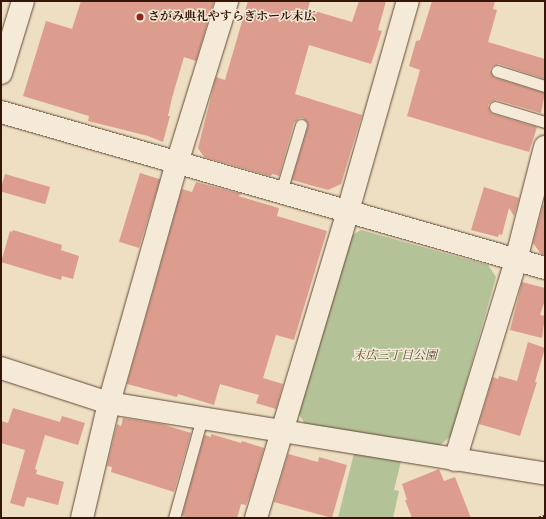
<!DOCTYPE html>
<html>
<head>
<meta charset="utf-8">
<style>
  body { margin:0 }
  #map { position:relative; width:546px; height:519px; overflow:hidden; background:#eedec2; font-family:"IM FELL French Canon","Noto Serif JP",serif }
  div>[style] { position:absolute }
  .green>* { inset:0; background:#b4c297 }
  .building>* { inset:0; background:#dc9d8e; transform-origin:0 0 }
  .path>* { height:2.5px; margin-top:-1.25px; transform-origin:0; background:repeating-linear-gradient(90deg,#351607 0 3px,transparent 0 5px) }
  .roads { filter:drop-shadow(0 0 1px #634836) drop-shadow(0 0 1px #634836) }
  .service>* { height:11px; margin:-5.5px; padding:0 5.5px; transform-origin:5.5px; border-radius:5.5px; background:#f4ead7 }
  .minor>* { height:22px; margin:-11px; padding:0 11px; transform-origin:11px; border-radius:11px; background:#f4ead7 }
  .tertiary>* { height:22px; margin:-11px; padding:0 11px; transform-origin:11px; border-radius:11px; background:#f4ead7 }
  .dots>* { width:11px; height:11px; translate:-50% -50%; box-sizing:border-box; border:2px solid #f4ead7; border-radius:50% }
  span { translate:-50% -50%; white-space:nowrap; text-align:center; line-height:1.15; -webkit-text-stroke:3px #f4ead7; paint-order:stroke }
  .poi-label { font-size:12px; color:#351607; font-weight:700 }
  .left { translate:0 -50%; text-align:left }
  .park-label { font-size:12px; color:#5b4a32; font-style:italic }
  .frame { position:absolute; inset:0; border:2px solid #351607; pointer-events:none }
</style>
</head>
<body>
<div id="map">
  <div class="green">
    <i style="clip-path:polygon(361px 230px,488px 265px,496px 277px,451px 436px,439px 446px,307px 427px,298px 413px,351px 236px)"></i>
    <i style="clip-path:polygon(354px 453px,401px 461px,394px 490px,399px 491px,393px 518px,338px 518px)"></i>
  </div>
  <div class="building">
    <i style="clip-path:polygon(81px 1px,214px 1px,196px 61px,184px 57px,172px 98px,168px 116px,170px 116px,163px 142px,148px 136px,88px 121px,89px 116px,23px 96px,46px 21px,72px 29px)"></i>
    <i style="clip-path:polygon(248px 1px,310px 1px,308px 9px,352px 22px,359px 1px,386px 1px,378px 30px,382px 31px,371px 64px,309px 45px,295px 94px,362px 115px,341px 184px,328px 190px,292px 180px,308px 127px,308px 123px,303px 118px,299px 118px,294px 123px,279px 176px,273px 174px,270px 176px,204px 157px,198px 148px,216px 77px,225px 80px)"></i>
    <i style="clip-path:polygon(432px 1px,495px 1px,493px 9px,497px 10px,488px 42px,545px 59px,545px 79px,499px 64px,493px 66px,490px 69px,492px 75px,495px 78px,545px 93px,541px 113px,497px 100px,491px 102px,488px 105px,490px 111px,493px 114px,537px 127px,529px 152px,407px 116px,420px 70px,409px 66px,416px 41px,420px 40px)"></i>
    <i style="left:140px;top:173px;width:21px;height:72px;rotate:17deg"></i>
    <i style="left:5px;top:174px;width:47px;height:18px;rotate:16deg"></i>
    <i style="clip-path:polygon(196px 182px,242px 194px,238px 196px,279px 208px,277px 216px,327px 231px,294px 340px,276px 335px,263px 378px,283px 384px,276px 409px,256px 403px,259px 395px,220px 384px,214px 405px,178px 394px,177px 397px,127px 384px,182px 189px,192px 192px)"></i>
    <i style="clip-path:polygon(484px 187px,519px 198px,514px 216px,509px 208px,502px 235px,499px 234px,498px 237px,471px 230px)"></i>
    <i style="clip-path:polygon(543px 205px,545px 206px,545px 255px,541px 254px,533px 243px)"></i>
    <i style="clip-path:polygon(13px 230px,62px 245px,61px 250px,79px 256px,73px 279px,62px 276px,61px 280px,1px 262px,10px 231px,12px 232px)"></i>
    <i style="clip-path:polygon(522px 282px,545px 288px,545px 300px,540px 315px,545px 316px,542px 338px,510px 330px)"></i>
    <i style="clip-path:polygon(528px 342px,545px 348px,535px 382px,537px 382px,520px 436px,479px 424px,493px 377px,498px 379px,499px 376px,517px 381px)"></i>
    <i style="clip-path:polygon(13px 408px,60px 422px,62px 416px,85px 423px,78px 445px,45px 435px,35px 469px,37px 470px,36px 474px,64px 482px,58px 505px,27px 497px,24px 507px,10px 503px,25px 450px,1px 443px,1px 421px,8px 423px)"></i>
    <i style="clip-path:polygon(123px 418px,162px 424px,191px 433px,174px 492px,111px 472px,112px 467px,107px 466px,117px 424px,121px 426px)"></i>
    <i style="clip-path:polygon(211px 434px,241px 443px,242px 441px,264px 448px,250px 495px,246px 505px,241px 504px,237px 518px,189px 518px,182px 516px,204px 437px,205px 435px,211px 437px)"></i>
    <i style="clip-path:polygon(288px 454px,318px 462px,319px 457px,347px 465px,332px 518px,274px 502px)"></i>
    <i style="clip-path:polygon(439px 469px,444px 481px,455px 477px,471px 518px,412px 518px,405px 500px,407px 500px,402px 484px)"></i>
  </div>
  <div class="path">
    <i style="left:538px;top:518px;width:7px;rotate:-16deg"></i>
  </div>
  <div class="roads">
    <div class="service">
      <i style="left:497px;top:71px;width:50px;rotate:17.4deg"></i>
      <i style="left:495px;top:107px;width:52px;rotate:16.7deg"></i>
      <i style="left:281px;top:192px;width:70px;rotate:-73.4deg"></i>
      <i style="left:174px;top:518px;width:104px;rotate:-74.4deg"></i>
    </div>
    <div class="minor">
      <i style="left:1px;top:368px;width:114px;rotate:18deg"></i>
      <i style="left:109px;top:403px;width:442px;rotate:9.2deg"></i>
      <i style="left:455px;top:460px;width:209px;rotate:-73deg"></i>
      <i style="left:516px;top:260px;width:117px;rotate:-75.6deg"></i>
      <i style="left:82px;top:518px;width:118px;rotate:-76.8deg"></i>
      <i style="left:109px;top:403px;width:249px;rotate:-74.2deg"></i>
      <i style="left:177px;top:163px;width:170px;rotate:-72.8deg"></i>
      <i style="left:256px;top:518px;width:320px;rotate:-73.3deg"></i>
      <i style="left:348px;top:211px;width:218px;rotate:-74.1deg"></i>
    </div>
    <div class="tertiary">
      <i style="left:1px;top:73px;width:75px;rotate:-73deg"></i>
      <i style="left:1px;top:112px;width:566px;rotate:16deg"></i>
    </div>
  </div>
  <div class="dots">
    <i style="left:140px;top:17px;background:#8f2418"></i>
  </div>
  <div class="poi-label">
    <span class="left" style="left:148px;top:17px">さがみ典礼やすらぎホール末広</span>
  </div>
  <div class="park-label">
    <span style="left:395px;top:356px">末広三丁目公園</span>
  </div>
  <div class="frame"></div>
</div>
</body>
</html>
